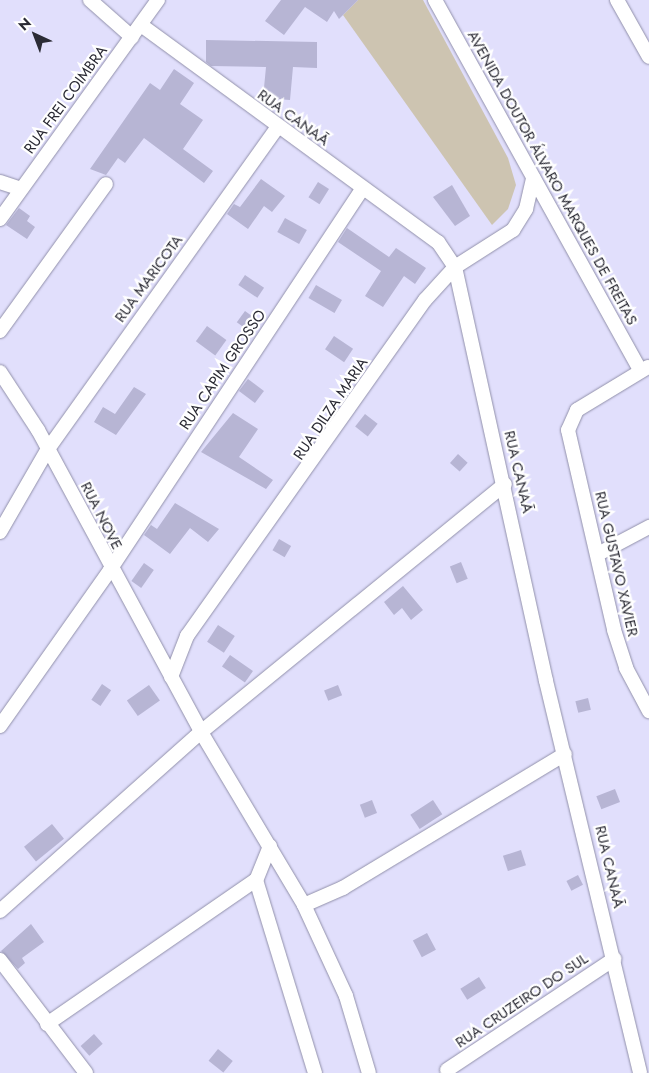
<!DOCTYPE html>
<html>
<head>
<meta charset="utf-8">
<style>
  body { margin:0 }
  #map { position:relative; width:649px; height:1073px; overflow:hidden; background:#e1dffc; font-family:Jost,sans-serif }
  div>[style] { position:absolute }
  .green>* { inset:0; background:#cdc4b1 }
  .building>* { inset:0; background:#b7b5d4; transform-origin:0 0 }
  .roads { filter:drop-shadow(0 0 1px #9190aa) drop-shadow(0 0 1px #9190aa) }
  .minor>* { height:14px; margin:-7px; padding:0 7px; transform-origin:7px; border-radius:7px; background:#fff }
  span { translate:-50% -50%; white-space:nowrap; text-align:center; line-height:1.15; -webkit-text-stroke:4.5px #fff; paint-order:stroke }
  .street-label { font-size:15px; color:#2b2b35 }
  .north { position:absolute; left:10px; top:10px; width:50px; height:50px; -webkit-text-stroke:4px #fff; paint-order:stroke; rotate:317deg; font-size:14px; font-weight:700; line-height:20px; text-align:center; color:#2b2b35 }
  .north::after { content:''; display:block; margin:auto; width:18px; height:22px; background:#2b2b35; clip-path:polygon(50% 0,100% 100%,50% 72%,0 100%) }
</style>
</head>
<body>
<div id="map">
  <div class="green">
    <i style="clip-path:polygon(358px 0,423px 0,508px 158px,516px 185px,508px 209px,492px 225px,343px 15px)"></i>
  </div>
  <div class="building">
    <i style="clip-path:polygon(281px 0,358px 0,339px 19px,334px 11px,327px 22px,305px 7px,284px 35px,265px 21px)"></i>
    <i style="clip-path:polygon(206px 40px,317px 42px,317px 68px,293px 67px,290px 100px,263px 98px,266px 67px,211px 66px,206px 62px)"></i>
    <i style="clip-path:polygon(174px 69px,194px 83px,180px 104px,203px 120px,183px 149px,213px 171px,204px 183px,144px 138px,125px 163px,118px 158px,106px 175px,90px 169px,150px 83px,160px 90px)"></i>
    <i style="clip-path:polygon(261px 179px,285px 196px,272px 212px,264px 206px,248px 229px,227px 214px,234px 204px,240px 207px)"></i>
    <i style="left:318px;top:182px;width:13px;height:18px;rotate:32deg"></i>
    <i style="clip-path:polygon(452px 185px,470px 216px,455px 226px,433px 197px)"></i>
    <i style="clip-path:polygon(19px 208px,30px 216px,27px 221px,35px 227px,27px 239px,6px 225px)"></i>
    <i style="left:285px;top:218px;width:25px;height:16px;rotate:29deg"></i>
    <i style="clip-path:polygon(347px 228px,389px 257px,396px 248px,426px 268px,415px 284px,404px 276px,383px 307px,365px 296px,381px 271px,338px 242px)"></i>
    <i style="left:245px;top:275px;width:23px;height:12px;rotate:34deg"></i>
    <i style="left:316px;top:285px;width:30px;height:15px;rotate:30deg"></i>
    <i style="left:245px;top:311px;width:17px;height:14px;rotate:36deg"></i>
    <i style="left:207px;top:326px;width:24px;height:19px;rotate:36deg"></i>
    <i style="left:334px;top:336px;width:23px;height:16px;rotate:34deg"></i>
    <i style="left:248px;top:379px;width:20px;height:15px;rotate:37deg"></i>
    <i style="clip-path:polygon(134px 387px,146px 394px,116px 435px,94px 422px,103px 407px,115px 414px)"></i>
    <i style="clip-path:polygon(233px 413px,258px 429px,239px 457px,273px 480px,266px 489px,201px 452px)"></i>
    <i style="left:365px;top:414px;width:16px;height:16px;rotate:38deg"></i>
    <i style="left:458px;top:454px;width:13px;height:12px;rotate:42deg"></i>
    <i style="clip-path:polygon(175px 503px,219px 529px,208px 542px,190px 528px,170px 554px,144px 535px,151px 525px,157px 529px)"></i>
    <i style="left:279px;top:539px;width:14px;height:13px;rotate:30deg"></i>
    <i style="left:461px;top:562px;width:18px;height:12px;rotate:68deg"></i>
    <i style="left:144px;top:563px;width:12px;height:22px;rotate:35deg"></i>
    <i style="clip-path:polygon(403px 586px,423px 610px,411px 620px,402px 608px,394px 615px,384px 602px)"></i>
    <i style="left:218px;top:625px;width:20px;height:20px;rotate:33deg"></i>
    <i style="left:230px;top:655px;width:28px;height:14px;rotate:35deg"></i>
    <i style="left:102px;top:684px;width:11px;height:19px;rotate:34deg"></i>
    <i style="left:149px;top:685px;width:19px;height:27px;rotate:55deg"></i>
    <i style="left:338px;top:685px;width:11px;height:15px;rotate:68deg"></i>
    <i style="left:588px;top:698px;width:12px;height:13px;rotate:76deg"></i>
    <i style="left:615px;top:789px;width:14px;height:20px;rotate:69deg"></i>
    <i style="left:372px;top:800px;width:14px;height:13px;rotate:69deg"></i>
    <i style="left:433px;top:800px;width:17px;height:27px;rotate:57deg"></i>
    <i style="left:52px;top:824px;width:19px;height:36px;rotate:51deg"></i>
    <i style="left:521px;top:850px;width:16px;height:19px;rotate:72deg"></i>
    <i style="left:578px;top:875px;width:11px;height:13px;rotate:63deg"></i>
    <i style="clip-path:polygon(31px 924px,44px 942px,22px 958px,25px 963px,18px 969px,1px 951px)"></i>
    <i style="left:427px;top:933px;width:19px;height:16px;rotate:62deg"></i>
    <i style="left:479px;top:977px;width:13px;height:22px;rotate:58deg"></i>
    <i style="left:94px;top:1034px;width:13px;height:18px;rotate:48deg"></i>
    <i style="left:218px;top:1049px;width:19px;height:15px;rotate:39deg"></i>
  </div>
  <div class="roads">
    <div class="minor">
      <i style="left:90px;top:0;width:56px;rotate:41.4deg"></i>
      <i style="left:435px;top:0;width:424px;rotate:61deg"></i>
      <i style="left:617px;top:0;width:65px;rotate:60.7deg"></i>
      <i style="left:141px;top:25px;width:368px;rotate:36.2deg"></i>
      <i style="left:438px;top:242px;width:30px;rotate:56deg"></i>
      <i style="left:455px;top:267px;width:424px;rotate:77.6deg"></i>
      <i style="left:546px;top:681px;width:403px;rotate:76.5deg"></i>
      <i style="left:0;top:182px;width:22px;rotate:18deg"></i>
      <i style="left:0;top:219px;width:270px;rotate:-54.2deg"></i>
      <i style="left:0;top:331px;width:181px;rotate:-54.2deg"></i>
      <i style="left:648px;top:367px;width:83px;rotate:148.8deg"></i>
      <i style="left:577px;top:410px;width:22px;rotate:114deg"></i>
      <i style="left:568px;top:430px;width:205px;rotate:77deg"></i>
      <i style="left:614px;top:630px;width:40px;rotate:72deg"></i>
      <i style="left:626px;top:668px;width:49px;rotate:61.9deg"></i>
      <i style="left:0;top:372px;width:69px;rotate:56.8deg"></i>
      <i style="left:38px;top:430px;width:343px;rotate:61.6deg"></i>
      <i style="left:201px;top:732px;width:201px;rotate:59.2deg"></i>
      <i style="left:304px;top:905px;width:100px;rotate:65.2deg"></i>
      <i style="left:346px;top:996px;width:80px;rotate:73.4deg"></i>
      <i style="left:0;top:532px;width:96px;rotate:-60deg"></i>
      <i style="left:48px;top:449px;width:394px;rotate:-54.5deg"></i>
      <i style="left:598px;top:554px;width:58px;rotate:-27.9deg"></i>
      <i style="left:171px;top:677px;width:44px;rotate:-68.7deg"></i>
      <i style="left:187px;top:636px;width:412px;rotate:-54.7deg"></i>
      <i style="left:425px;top:300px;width:45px;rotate:-47.7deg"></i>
      <i style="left:455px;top:267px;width:69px;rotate:-32.5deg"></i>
      <i style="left:513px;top:230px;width:25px;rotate:-58deg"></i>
      <i style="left:526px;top:209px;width:32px;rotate:-77deg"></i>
      <i style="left:0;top:726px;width:191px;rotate:-54.8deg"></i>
      <i style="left:110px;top:570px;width:458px;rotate:-56.5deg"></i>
      <i style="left:270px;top:846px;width:37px;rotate:112deg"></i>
      <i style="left:256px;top:880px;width:202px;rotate:73deg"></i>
      <i style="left:304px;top:905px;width:43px;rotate:-23.6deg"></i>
      <i style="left:343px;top:888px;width:259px;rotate:-31.1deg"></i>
      <i style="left:0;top:911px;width:269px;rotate:-41.7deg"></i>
      <i style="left:201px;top:732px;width:392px;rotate:-39.2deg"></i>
      <i style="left:0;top:960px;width:142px;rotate:52.7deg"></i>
      <i style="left:47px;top:1024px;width:254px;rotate:-34.6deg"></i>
      <i style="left:447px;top:1070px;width:201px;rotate:-33.6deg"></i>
    </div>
  </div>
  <div class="street-label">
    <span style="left:66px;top:100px;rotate:-54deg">RUA FREI COIMBRA</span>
    <span style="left:293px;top:118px;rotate:36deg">RUA CANAÃ</span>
    <span style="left:552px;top:178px;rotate:61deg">AVENIDA DOUTOR ÁLVARO MARQUES DE FREITAS</span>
    <span style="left:149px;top:279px;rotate:-54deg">RUA MARICOTA</span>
    <span style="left:223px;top:370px;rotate:-56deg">RUA CAPIM GROSSO</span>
    <span style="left:331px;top:409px;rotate:-56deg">RUA DILZA MARIA</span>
    <span style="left:518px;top:472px;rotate:77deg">RUA CANAÃ</span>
    <span style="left:101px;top:516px;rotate:63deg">RUA NOVE</span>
    <span style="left:616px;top:564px;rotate:77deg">RUA GUSTAVO XAVIER</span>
    <span style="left:609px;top:867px;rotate:77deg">RUA CANAÃ</span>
    <span style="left:522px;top:1001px;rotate:-34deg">RUA CRUZEIRO DO SUL</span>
  </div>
  <div class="north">N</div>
</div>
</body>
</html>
